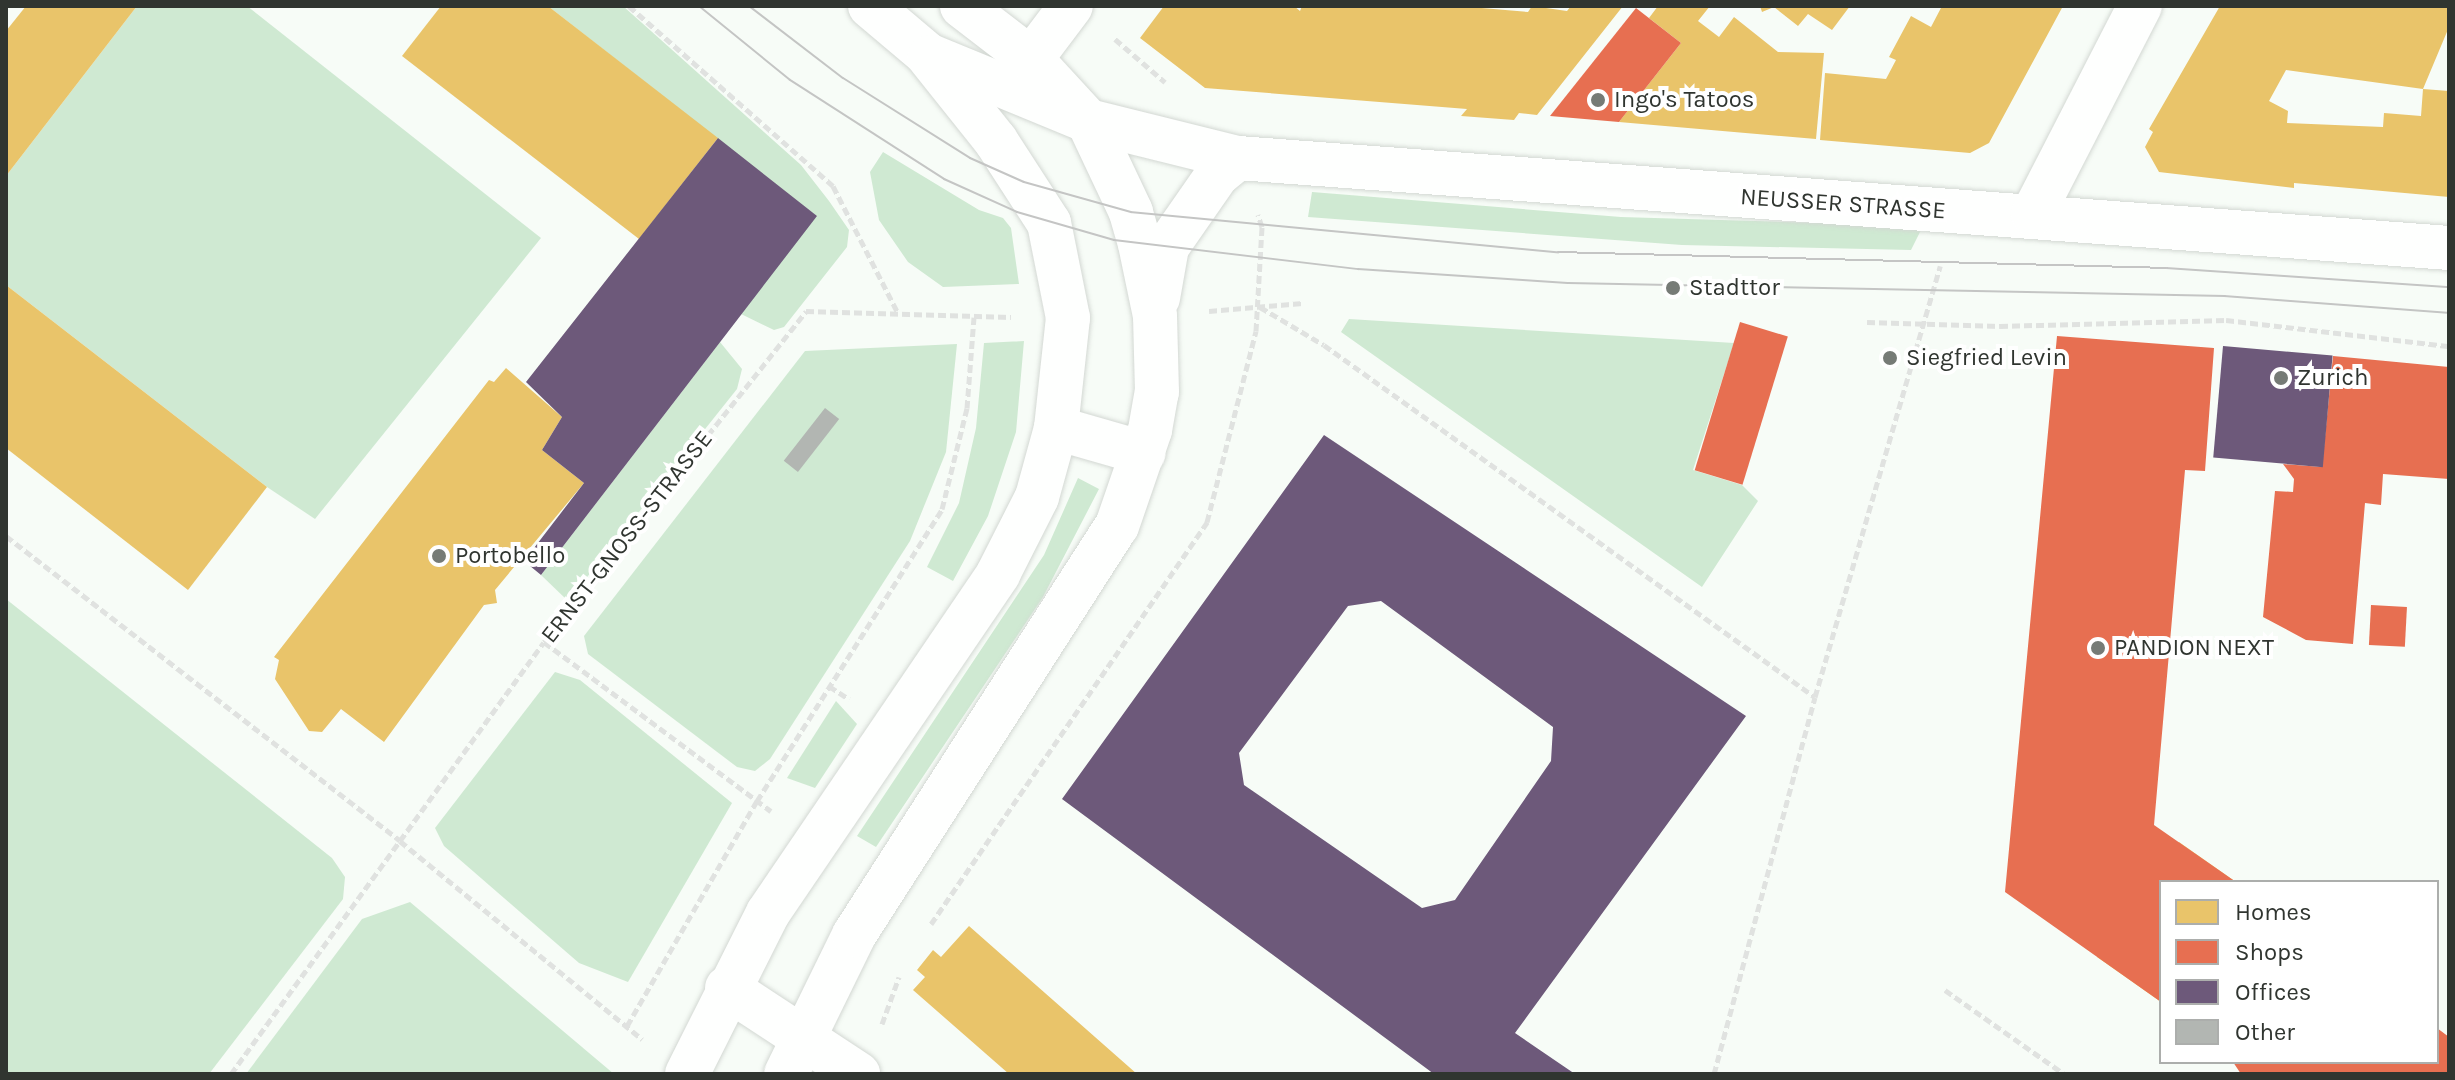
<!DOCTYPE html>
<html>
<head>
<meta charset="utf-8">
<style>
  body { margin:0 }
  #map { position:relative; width:2455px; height:1080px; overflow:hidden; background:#f7fcf7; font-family:Karla,sans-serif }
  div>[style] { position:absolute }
  .green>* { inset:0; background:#cfe9d2 }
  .homes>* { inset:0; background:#e9c46a }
  .shops>* { inset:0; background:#e76f51; transform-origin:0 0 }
  .offices>* { inset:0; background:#6d597a; transform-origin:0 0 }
  .building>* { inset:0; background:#b2b6b2; transform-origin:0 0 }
  .path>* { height:5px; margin-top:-2.5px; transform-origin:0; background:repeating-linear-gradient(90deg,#e0e2e0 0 8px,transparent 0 12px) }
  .roads { filter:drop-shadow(0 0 2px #d3d8d3) drop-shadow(0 0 2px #d3d8d3) }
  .minor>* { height:44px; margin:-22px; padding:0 22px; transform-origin:22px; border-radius:22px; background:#fefffe }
  .tram>* { height:2px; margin:-1px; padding:0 1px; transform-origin:1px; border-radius:1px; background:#c4c5c4 }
  .dots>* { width:22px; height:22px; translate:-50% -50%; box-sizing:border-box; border:4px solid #fff; border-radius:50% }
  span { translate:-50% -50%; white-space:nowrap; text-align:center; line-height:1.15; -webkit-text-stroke:8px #fff; paint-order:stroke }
  .poi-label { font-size:24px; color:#303530 }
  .left { translate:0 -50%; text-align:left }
  .street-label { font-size:24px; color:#303530 }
  .frame { position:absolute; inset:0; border:8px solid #303530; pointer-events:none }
  .legend { position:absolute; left:2159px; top:880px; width:280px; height:184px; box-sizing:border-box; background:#fff; border:2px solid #acaeac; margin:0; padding:10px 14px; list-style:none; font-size:24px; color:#303530 }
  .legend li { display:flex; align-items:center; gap:16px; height:40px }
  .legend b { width:40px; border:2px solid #acaeac }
</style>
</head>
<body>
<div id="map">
  <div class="green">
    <i style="clip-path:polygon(137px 6px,247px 6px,541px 238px,315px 519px,267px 487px,6px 285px,6px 176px)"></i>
    <i style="clip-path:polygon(548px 6px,623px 6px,801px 165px,829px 201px,849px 230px,847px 247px,784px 327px,774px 330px,741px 314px,816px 216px)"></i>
    <i style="clip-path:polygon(883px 152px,979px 210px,1003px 218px,1011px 228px,1019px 284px,943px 287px,908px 262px,879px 220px,870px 172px)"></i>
    <i style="clip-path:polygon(1312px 192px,1621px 217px,1923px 226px,1911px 250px,1682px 245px,1308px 217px)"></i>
    <i style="clip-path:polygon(1349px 319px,1734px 343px,1693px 470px,1742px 485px,1758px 501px,1702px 587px,1341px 332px)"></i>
    <i style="clip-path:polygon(1024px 341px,1016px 432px,988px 516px,953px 581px,927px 567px,959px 503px,976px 428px,984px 343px)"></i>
    <i style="clip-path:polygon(720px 342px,742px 369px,737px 389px,568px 601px,541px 575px)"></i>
    <i style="clip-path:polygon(957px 344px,946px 452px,910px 541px,770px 759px,755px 771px,737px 767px,588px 654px,584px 636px,805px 351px)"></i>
    <i style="clip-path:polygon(1078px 478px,1099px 489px,1043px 597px,876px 847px,857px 836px,1044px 555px)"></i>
    <i style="clip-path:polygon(6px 599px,332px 858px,345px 877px,343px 899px,209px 1074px,6px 1074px)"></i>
    <i style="clip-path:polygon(555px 672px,580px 680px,732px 803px,628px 982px,579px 963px,444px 846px,435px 828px)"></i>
    <i style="clip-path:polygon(836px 701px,857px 724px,815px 788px,787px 778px)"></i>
    <i style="clip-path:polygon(410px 902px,614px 1074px,246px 1074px,362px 919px)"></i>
  </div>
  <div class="homes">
    <i style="clip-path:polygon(26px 6px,137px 6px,6px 176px,6px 31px)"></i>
    <i style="clip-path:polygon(441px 6px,548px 6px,718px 138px,639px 239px,402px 56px)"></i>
    <i style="clip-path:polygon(1164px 6px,1294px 6px,1300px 11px,1302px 6px,1458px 6px,1528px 12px,1532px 6px,1567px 11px,1571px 6px,1623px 6px,1537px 115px,1519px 113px,1514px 120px,1461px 116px,1467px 109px,1205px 88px,1140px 38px)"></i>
    <i style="clip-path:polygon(1658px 6px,1710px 6px,1698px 21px,1719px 37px,1734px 17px,1778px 52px,1824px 53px,1816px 139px,1619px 122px,1681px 43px,1649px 18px)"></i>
    <i style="clip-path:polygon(1760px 6px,1850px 6px,1832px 30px,1808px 14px,1798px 26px,1774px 7px,1762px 12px)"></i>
    <i style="clip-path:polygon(1942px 6px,2063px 6px,1989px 143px,1970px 153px,1820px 140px,1825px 73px,1886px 79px,1896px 60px,1889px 57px,1911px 16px,1931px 27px)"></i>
    <i style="clip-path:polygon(evenodd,2220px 6px,2449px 6px,2449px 27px,2423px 89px,2449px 91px,2449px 197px,2294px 183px,2294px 188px,2159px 172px,2145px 147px,2153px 132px,2149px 129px,2220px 6px,2286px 70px,2423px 89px,2421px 116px,2384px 113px,2383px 127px,2287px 123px,2288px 111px,2269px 101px,2286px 70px)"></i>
    <i style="clip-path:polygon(6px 285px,267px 487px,188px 590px,6px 448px)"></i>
    <i style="clip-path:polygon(506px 368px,562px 417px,542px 450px,584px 483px,495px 590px,497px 603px,484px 605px,384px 742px,341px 709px,322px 732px,309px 731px,275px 679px,279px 660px,274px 657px,489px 380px,494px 382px)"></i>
    <i style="clip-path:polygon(2179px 842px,2236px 882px,2161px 882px,2161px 1002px,2097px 957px)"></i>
    <i style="clip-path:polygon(969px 926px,1137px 1074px,1009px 1074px,913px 990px,925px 977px,917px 970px,933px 950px,941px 957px)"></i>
  </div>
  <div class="shops">
    <i style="clip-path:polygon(1636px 8px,1681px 43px,1619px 122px,1550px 116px)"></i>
    <i style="left:1740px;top:322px;width:50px;height:155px;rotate:17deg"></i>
    <i style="clip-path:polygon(2057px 336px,2214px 348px,2205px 471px,2185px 470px,2154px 825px,2236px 882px,2161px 882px,2161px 1002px,2005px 892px)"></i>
    <i style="clip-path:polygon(2333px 356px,2449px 367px,2449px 479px,2383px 474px,2381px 505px,2365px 503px,2353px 644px,2306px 640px,2263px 617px,2275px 491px,2293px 492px,2294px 479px,2283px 464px,2322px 467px)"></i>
    <i style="left:2371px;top:605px;width:36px;height:40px;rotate:3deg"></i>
    <i style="clip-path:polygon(2437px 1028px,2449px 1037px,2449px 1074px,2241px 1074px,2233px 1062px,2437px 1062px)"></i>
  </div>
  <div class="offices">
    <i style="clip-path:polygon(718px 138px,817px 216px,541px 575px,524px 561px,584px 483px,542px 450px,562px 417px,526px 382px)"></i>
    <i style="left:2223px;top:346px;width:110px;height:112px;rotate:5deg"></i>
    <i style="clip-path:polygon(evenodd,1324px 435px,1746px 716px,1515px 1033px,1575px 1074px,1434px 1074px,1062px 799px,1324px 435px,1381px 601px,1553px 727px,1551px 761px,1455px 900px,1422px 908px,1244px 785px,1239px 753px,1348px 606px,1381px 601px)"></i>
  </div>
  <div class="building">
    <i style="left:825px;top:408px;width:18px;height:67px;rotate:38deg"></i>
  </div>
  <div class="path">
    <i style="left:629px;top:6px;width:272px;rotate:41.4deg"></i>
    <i style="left:833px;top:186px;width:143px;rotate:62.9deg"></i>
    <i style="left:1115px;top:39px;width:66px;rotate:40.7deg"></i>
    <i style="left:1260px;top:307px;width:74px;rotate:30.7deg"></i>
    <i style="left:1324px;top:345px;width:604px;rotate:35.64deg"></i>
    <i style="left:1209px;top:311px;width:94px;rotate:-4.9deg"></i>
    <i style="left:1867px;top:322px;width:133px;rotate:1.7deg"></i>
    <i style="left:2000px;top:326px;width:226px;rotate:-1.5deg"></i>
    <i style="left:2226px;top:320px;width:225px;rotate:6.7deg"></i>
    <i style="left:6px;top:536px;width:498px;rotate:37.7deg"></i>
    <i style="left:400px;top:841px;width:313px;rotate:39.3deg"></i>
    <i style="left:544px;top:642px;width:283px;rotate:36.7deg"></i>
    <i style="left:829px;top:686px;width:24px;rotate:33deg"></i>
    <i style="left:931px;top:924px;width:488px;rotate:-55.5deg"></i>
    <i style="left:1207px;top:522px;width:197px;rotate:-75.6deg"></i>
    <i style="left:1256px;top:331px;width:104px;rotate:-86.7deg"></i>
    <i style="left:1262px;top:227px;width:13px;rotate:-108deg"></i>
    <i style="left:1945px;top:990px;width:146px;rotate:35.2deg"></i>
    <i style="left:882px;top:1024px;width:50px;rotate:-70.1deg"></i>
    <i style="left:627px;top:1026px;width:260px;rotate:-60deg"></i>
    <i style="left:757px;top:801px;width:346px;rotate:-57.6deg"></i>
    <i style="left:942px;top:509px;width:104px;rotate:-76.1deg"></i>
    <i style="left:967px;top:408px;width:91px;rotate:-85.6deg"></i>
    <i style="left:231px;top:1074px;width:533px;rotate:-54.08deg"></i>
    <i style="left:544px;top:642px;width:422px;rotate:-51.6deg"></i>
    <i style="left:806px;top:311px;width:205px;rotate:1.7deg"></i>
    <i style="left:1714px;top:1074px;width:390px;rotate:-75deg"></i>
    <i style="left:1815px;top:697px;width:449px;rotate:-73.8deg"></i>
  </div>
  <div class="roads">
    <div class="minor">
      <i style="left:870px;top:6px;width:76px;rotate:40.2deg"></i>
      <i style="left:928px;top:55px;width:173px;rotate:22.4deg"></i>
      <i style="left:1088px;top:121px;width:154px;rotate:13.9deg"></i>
      <i style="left:1238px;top:158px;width:1214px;rotate:4.25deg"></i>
      <i style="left:1031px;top:59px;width:66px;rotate:-53deg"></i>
      <i style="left:2033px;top:214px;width:234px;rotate:-62.8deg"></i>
      <i style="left:1158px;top:298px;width:52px;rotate:-80deg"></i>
      <i style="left:1167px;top:247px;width:88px;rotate:-55.2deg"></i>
      <i style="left:1217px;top:175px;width:27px;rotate:-39deg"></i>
      <i style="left:1056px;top:428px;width:91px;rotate:16deg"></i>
      <i style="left:727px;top:988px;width:157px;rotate:33.3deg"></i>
      <i style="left:687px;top:1074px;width:180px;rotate:-63.3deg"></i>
      <i style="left:768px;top:913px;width:410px;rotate:-55.8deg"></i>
      <i style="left:998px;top:574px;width:86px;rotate:-63.1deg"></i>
      <i style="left:1037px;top:497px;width:72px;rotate:-74.6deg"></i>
      <i style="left:1056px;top:428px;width:111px;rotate:-83.8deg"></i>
      <i style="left:1068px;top:318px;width:97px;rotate:-101.3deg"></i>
      <i style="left:1049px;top:223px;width:98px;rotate:-122.9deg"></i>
      <i style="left:996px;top:141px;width:107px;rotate:-128.6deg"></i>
      <i style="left:786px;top:1074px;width:155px;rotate:-63.9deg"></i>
      <i style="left:854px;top:935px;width:486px;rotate:-57.3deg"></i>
      <i style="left:1117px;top:526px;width:102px;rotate:-71deg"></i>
      <i style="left:1150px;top:430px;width:39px;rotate:-80deg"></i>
      <i style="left:1157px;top:392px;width:76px;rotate:-91.5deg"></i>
      <i style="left:1155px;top:316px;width:74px;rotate:-101.8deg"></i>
      <i style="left:1140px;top:244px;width:33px;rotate:-106deg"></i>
      <i style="left:1131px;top:212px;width:101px;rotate:-115.3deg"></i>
      <i style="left:1088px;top:121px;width:84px;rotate:-132.6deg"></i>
      <i style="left:1031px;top:59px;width:87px;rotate:-142.5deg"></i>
    </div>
  </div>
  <div class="tram">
    <i style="left:699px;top:6px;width:117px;rotate:39.1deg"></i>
    <i style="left:790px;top:80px;width:183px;rotate:32.7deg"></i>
    <i style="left:944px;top:179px;width:80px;rotate:24.3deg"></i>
    <i style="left:1017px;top:212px;width:101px;rotate:16.1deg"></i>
    <i style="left:1114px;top:240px;width:246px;rotate:6.8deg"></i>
    <i style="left:1358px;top:269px;width:210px;rotate:3.8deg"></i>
    <i style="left:1568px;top:283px;width:657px;rotate:1.13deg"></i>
    <i style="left:2225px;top:296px;width:225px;rotate:4.3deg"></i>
    <i style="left:749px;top:6px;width:118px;rotate:37.5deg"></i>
    <i style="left:843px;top:78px;width:150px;rotate:32.2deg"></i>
    <i style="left:970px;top:158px;width:59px;rotate:24deg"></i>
    <i style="left:1024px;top:182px;width:111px;rotate:15.7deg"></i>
    <i style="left:1131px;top:212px;width:429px;rotate:5.4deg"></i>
    <i style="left:1558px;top:252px;width:609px;rotate:1.5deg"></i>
    <i style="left:2167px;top:268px;width:283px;rotate:3.9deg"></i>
  </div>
  <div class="dots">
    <i style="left:1598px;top:100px;background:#767b76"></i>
    <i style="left:1673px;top:288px;background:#767b76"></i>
    <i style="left:1890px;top:358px;background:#767b76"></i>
    <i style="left:2281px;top:378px;background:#767b76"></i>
    <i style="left:439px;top:556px;background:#767b76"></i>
    <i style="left:2098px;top:648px;background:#767b76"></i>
  </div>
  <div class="poi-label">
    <span class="left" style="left:1614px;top:100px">Ingo's Tatoos</span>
    <span class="left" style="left:1689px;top:288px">Stadttor</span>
    <span class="left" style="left:1906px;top:358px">Siegfried Levin</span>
    <span class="left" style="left:2297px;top:378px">Zurich</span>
    <span class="left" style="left:455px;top:556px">Portobello</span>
    <span class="left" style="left:2114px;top:648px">PANDION NEXT</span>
  </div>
  <div class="street-label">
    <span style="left:1843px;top:204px;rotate:4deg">NEUSSER STRASSE</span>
    <span style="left:627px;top:537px;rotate:-52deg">ERNST-GNOSS-STRASSE</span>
  </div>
  <div class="frame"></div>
  <ul class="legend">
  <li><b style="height:22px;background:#e9c46a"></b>Homes</li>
  <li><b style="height:22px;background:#e76f51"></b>Shops</li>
  <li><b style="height:22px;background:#6d597a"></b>Offices</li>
  <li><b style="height:22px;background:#b2b6b2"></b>Other</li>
  </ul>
</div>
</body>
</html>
